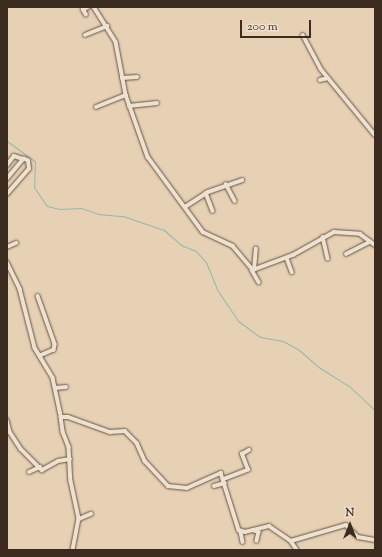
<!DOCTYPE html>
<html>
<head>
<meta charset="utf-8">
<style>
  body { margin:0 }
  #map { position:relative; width:382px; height:557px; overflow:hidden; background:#e6d1b5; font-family:"Sorts Mill Goudy",serif }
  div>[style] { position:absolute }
  .stream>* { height:1px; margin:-0.5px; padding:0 0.5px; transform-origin:0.5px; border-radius:0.5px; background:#96b7ab }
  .roads { filter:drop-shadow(0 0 1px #665545) drop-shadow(0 0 1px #665545) }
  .minor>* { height:3.5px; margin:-1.75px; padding:0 1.75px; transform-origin:1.75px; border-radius:1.75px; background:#efe1cf }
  span { translate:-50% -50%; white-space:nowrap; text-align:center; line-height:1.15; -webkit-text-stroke:3px #efe1cf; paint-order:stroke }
  .frame { position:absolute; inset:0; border:8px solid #3c2c20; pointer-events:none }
  .north { position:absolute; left:330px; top:505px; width:40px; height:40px; -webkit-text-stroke:3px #efe1cf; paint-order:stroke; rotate:0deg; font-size:11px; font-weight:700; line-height:16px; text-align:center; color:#3c2c20 }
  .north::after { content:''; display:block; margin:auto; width:14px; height:18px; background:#3c2c20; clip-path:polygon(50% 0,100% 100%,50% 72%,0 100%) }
  .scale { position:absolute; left:240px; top:20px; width:71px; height:18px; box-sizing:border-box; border:2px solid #3c2c20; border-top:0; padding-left:5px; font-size:12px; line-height:14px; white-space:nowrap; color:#3c2c20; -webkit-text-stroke:3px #efe1cf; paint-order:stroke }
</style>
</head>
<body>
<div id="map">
  <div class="stream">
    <i style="left:7px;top:141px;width:34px;rotate:36deg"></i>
    <i style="left:35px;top:161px;width:26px;rotate:92deg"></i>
    <i style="left:34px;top:187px;width:23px;rotate:56deg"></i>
    <i style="left:47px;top:206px;width:13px;rotate:13deg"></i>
    <i style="left:60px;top:209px;width:21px;rotate:-3deg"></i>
    <i style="left:81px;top:208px;width:18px;rotate:19deg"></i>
    <i style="left:98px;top:214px;width:25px;rotate:5deg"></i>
    <i style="left:123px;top:216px;width:43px;rotate:18.9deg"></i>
    <i style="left:164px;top:230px;width:23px;rotate:41deg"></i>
    <i style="left:181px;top:245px;width:16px;rotate:22deg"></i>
    <i style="left:196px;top:251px;width:15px;rotate:48deg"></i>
    <i style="left:206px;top:262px;width:31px;rotate:68deg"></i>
    <i style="left:218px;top:291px;width:36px;rotate:56deg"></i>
    <i style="left:238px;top:321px;width:27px;rotate:36deg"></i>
    <i style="left:260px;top:337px;width:23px;rotate:10deg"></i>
    <i style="left:283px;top:341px;width:18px;rotate:29deg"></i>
    <i style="left:299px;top:350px;width:28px;rotate:41deg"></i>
    <i style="left:320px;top:368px;width:36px;rotate:32deg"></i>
    <i style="left:350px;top:387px;width:34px;rotate:43deg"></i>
  </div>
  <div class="roads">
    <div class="minor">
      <i style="left:94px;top:7px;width:41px;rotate:57.8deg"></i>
      <i style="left:116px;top:42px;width:54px;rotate:79.3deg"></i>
      <i style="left:126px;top:95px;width:66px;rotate:70.5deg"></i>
      <i style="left:148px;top:157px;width:93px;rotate:53.7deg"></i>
      <i style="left:203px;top:232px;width:33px;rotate:25deg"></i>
      <i style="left:233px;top:246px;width:31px;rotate:50deg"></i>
      <i style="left:253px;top:270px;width:43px;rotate:-20.6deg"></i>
      <i style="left:293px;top:255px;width:47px;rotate:-29.3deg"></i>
      <i style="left:334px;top:232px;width:26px;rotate:4deg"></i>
      <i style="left:360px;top:234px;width:19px;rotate:36deg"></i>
      <i style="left:86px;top:15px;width:6px;rotate:-121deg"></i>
      <i style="left:83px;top:10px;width:6px;rotate:-31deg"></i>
      <i style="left:85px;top:35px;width:24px;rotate:-22deg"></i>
      <i style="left:303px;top:35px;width:38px;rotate:62deg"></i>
      <i style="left:321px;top:69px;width:85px;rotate:50.7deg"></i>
      <i style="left:122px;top:78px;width:15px;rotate:-4deg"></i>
      <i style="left:320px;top:80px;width:8px;rotate:-14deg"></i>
      <i style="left:129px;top:106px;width:28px;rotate:-6deg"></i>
      <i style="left:96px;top:107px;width:32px;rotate:-22deg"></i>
      <i style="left:7px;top:165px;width:11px;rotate:-52deg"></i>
      <i style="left:14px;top:156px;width:10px;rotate:17deg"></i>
      <i style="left:24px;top:159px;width:26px;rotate:130deg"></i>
      <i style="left:226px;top:184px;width:19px;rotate:62deg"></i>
      <i style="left:206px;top:193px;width:19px;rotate:69deg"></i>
      <i style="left:7px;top:194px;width:33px;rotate:-49deg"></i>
      <i style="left:29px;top:169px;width:8px;rotate:-97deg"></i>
      <i style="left:28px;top:161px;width:4px;rotate:-153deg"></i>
      <i style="left:185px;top:207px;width:27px;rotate:-33deg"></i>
      <i style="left:208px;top:192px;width:36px;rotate:-19deg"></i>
      <i style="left:323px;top:237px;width:22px;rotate:77deg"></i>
      <i style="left:7px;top:247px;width:10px;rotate:-24deg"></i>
      <i style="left:346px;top:254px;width:27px;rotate:-27deg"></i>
      <i style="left:287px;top:258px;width:15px;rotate:70deg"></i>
      <i style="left:7px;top:262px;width:30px;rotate:64deg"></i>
      <i style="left:20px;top:289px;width:61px;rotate:75.7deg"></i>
      <i style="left:35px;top:348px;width:35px;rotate:59deg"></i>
      <i style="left:53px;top:378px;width:40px;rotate:78deg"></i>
      <i style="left:61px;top:417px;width:7px"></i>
      <i style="left:68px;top:417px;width:45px;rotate:19.7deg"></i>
      <i style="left:110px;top:432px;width:15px;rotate:-4deg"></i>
      <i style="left:125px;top:431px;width:17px;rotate:45deg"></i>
      <i style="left:137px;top:443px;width:20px;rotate:66deg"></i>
      <i style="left:145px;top:461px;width:34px;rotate:47deg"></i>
      <i style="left:168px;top:486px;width:19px;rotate:6deg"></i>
      <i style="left:187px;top:488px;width:37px;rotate:-24deg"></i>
      <i style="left:221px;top:473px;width:60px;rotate:72.5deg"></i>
      <i style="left:239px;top:530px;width:6px;rotate:18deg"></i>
      <i style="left:245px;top:532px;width:25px;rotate:-14deg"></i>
      <i style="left:269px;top:526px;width:27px;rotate:34deg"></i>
      <i style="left:291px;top:541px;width:11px;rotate:56deg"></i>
      <i style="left:252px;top:270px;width:14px;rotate:60deg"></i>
      <i style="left:254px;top:270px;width:21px;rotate:-85deg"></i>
      <i style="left:38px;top:296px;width:51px;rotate:70.5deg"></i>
      <i style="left:55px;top:344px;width:6px;rotate:99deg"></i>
      <i style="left:54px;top:350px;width:15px;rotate:157deg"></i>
      <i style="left:55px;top:388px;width:11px;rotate:-5deg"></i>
      <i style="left:61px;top:417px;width:15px;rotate:82deg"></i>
      <i style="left:63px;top:432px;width:16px;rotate:68deg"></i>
      <i style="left:69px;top:447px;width:34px;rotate:87deg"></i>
      <i style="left:71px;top:481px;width:39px;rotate:78deg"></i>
      <i style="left:79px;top:519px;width:32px;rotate:101deg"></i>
      <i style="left:7px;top:420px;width:12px;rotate:76deg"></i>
      <i style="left:10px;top:432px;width:20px;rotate:57deg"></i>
      <i style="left:21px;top:449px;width:30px;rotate:45deg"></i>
      <i style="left:42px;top:470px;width:18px;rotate:-29deg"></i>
      <i style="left:58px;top:461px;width:12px;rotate:-9deg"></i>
      <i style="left:29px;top:472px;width:12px;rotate:-24deg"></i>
      <i style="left:224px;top:479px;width:26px;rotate:-21deg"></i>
      <i style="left:248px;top:470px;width:17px;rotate:-111deg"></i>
      <i style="left:242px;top:454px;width:8px;rotate:-30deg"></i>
      <i style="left:214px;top:486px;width:11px;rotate:-15deg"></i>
      <i style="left:79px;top:519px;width:13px;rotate:-23deg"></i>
      <i style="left:253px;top:530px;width:6px;rotate:18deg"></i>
      <i style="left:259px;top:532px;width:9px;rotate:103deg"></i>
      <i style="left:241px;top:532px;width:10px;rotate:79deg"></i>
      <i style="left:291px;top:541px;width:57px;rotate:-16.2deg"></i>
      <i style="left:346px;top:525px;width:17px;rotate:45deg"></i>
      <i style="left:358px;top:537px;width:17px;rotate:10deg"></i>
    </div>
  </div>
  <div class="frame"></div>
  <div class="north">N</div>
  <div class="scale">200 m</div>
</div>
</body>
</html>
